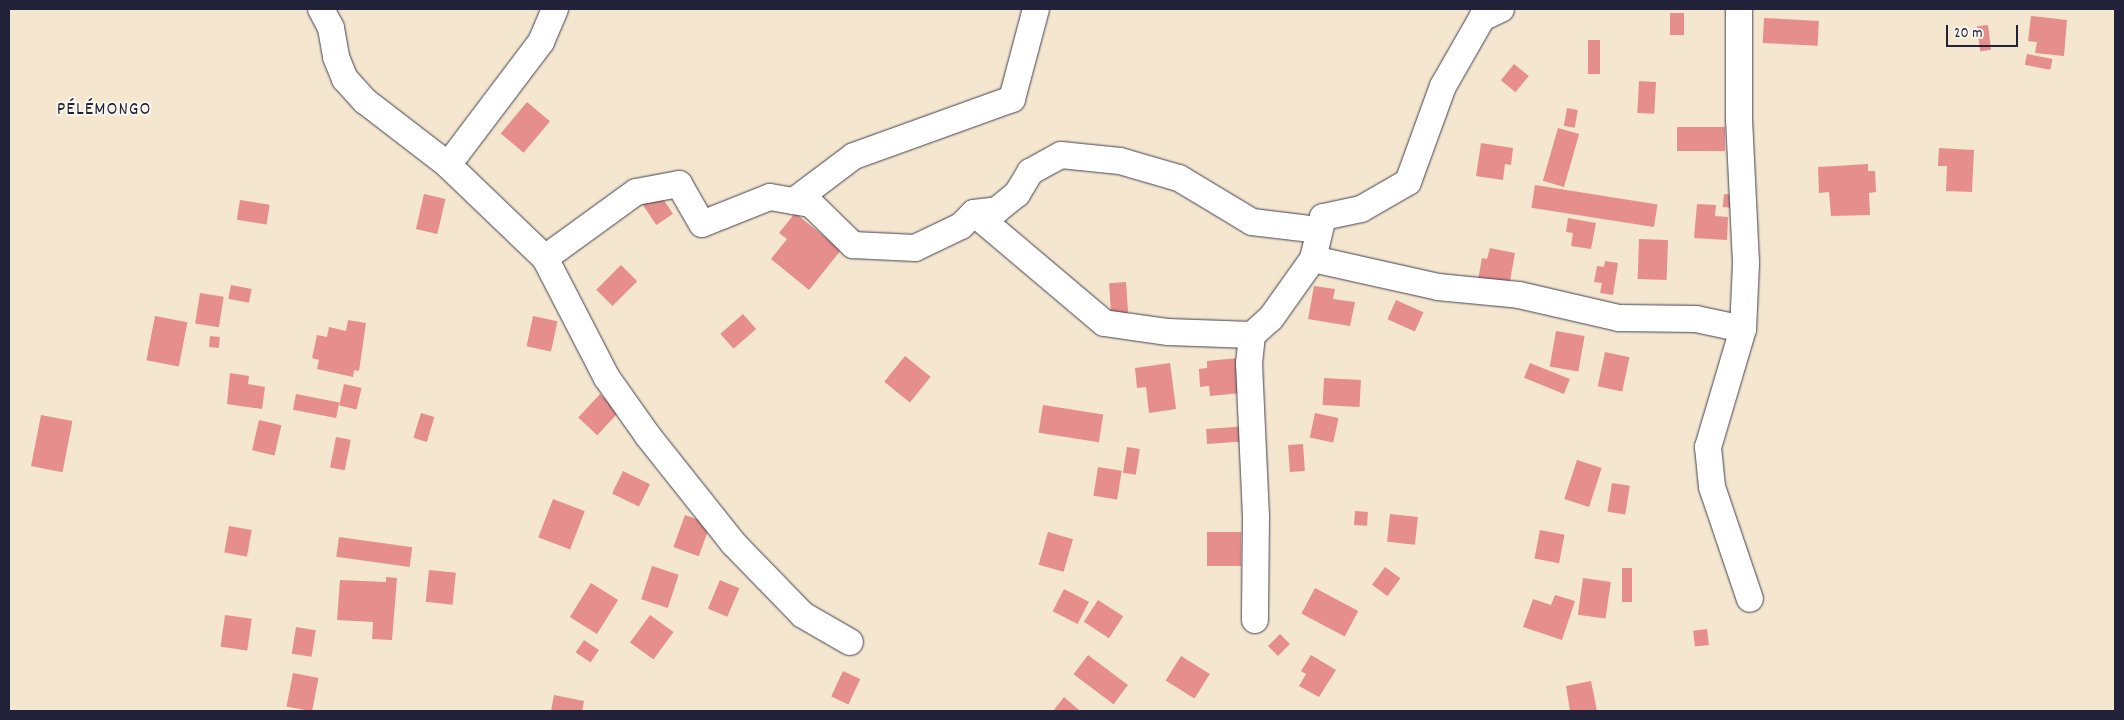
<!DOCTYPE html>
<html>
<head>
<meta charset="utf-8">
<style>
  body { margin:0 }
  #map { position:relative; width:2124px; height:720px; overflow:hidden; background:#f5e7cf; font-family:Dekko,sans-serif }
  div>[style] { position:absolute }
  .building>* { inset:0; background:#e58e8b; transform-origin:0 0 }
  .roads { filter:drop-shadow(0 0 1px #424051) drop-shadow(0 0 1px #424051) }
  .minor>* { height:26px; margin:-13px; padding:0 13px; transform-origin:13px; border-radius:13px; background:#fff }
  span { translate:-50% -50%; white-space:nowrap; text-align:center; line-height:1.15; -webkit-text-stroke:4px #fbf7ec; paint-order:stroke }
  .quarter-label { font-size:19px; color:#22223b; letter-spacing:1px }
  .frame { position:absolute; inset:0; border:10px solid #22223b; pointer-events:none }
  .scale { position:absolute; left:1946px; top:25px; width:72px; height:22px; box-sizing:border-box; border:2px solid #22223b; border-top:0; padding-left:6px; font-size:15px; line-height:18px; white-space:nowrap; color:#22223b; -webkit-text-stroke:4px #fbf7ec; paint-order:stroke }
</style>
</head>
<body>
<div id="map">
  <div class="building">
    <i style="left:1670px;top:13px;width:14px;height:22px"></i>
    <i style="clip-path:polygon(2031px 16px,2067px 20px,2064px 56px,2035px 53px,2037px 42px,2028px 41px)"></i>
    <i style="left:1764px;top:18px;width:55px;height:25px;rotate:3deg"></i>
    <i style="left:1988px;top:25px;width:25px;height:11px;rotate:83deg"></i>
    <i style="left:1588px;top:40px;width:12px;height:34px"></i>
    <i style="left:2027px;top:54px;width:26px;height:11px;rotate:11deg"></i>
    <i style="left:1514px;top:64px;width:19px;height:21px;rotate:39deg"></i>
    <i style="left:1639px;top:81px;width:17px;height:32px;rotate:3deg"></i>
    <i style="left:527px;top:102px;width:30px;height:41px;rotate:40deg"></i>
    <i style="left:1567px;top:108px;width:11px;height:18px;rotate:10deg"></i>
    <i style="left:1677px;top:127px;width:48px;height:24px"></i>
    <i style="left:1558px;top:128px;width:22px;height:55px;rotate:16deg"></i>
    <i style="clip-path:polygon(1481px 143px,1513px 148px,1511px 165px,1505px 164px,1503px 180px,1476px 176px)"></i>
    <i style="clip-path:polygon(1939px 148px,1974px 150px,1972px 192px,1946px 191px,1947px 166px,1938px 166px)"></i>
    <i style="clip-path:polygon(1868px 164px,1868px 171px,1875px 171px,1876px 192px,1869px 193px,1870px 215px,1831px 216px,1829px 192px,1819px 193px,1818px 167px)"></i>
    <i style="left:1535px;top:185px;width:124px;height:23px;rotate:9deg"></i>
    <i style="left:659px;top:193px;width:25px;height:20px;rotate:56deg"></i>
    <i style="left:424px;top:194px;width:22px;height:36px;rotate:13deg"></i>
    <i style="left:1724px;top:194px;width:9px;height:13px;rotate:6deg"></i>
    <i style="left:240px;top:200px;width:30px;height:20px;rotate:9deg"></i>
    <i style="clip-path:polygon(1697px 204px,1716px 205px,1715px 216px,1728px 217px,1727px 240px,1694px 238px)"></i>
    <i style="clip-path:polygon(795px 213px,841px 250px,809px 290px,771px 259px,787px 239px,779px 233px)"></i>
    <i style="clip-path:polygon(1568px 218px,1596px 223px,1591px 249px,1571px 246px,1573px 233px,1566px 232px)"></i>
    <i style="left:1639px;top:239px;width:29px;height:40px;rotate:2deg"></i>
    <i style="clip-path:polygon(1490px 248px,1515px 253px,1509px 286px,1478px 280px,1482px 258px,1487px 259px)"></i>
    <i style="clip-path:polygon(1605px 261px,1618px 263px,1613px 295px,1600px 293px,1602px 283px,1594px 282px,1597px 266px,1604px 267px)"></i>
    <i style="left:621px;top:265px;width:23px;height:35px;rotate:45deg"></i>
    <i style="left:1126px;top:282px;width:31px;height:17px;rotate:86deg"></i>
    <i style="left:231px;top:285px;width:21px;height:14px;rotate:11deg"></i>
    <i style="clip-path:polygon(1314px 286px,1335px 289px,1333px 299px,1355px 302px,1350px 326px,1308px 319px)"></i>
    <i style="left:200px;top:293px;width:24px;height:31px;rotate:9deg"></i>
    <i style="left:1396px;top:300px;width:30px;height:21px;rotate:24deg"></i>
    <i style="left:743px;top:314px;width:20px;height:30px;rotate:49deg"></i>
    <i style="left:155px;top:316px;width:33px;height:45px;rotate:11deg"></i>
    <i style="left:533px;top:316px;width:25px;height:31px;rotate:12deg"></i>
    <i style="clip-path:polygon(348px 320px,366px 323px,359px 371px,354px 370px,353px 377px,317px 369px,319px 360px,312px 358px,317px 335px,327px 337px,329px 327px,346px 331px)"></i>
    <i style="left:1556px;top:331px;width:29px;height:36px;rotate:10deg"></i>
    <i style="left:210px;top:336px;width:10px;height:11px;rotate:6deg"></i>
    <i style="left:1605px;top:352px;width:25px;height:35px;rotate:12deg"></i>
    <i style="left:905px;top:356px;width:33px;height:33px;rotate:39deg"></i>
    <i style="clip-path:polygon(1238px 358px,1242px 393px,1210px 396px,1209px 386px,1200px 387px,1199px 369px,1207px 368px,1207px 361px)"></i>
    <i style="clip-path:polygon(1170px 363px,1176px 409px,1149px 413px,1146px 387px,1137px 388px,1135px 368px)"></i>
    <i style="left:1530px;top:363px;width:43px;height:16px;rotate:22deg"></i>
    <i style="clip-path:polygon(230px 373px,249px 376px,248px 384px,265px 387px,262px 409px,227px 404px)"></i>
    <i style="left:1324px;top:378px;width:37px;height:27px;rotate:3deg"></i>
    <i style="left:344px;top:384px;width:18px;height:22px;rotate:13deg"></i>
    <i style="left:296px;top:394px;width:44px;height:16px;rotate:11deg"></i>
    <i style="left:600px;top:394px;width:26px;height:32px;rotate:43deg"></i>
    <i style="left:1043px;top:405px;width:61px;height:28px;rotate:9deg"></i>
    <i style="left:421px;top:413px;width:14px;height:26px;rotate:17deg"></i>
    <i style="left:1315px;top:413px;width:24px;height:25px;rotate:12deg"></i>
    <i style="left:41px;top:415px;width:32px;height:52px;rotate:11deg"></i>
    <i style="left:259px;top:420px;width:23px;height:31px;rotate:13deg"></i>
    <i style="left:1248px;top:426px;width:15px;height:42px;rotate:86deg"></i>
    <i style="left:336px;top:437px;width:15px;height:31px;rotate:11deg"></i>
    <i style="left:1303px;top:444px;width:27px;height:15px;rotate:86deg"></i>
    <i style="left:1127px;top:447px;width:13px;height:26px;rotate:9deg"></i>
    <i style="left:1577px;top:460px;width:26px;height:41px;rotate:18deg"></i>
    <i style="left:1098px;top:467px;width:24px;height:29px;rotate:9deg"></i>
    <i style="left:623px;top:471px;width:30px;height:25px;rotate:26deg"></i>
    <i style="left:1612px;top:483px;width:18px;height:29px;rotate:9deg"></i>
    <i style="left:553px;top:499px;width:34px;height:41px;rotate:21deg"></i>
    <i style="left:1355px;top:511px;width:13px;height:14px;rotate:4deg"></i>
    <i style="left:1390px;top:514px;width:28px;height:28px;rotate:6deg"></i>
    <i style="left:685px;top:515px;width:27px;height:34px;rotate:20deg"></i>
    <i style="left:229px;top:526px;width:23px;height:27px;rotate:10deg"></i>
    <i style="left:1540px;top:530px;width:25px;height:29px;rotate:11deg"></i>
    <i style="left:1048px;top:532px;width:26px;height:34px;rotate:16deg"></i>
    <i style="left:1207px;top:532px;width:34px;height:34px"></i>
    <i style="left:339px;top:537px;width:74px;height:20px;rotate:8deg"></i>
    <i style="left:652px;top:566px;width:28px;height:35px;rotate:18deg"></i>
    <i style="left:1385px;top:567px;width:19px;height:22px;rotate:36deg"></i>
    <i style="left:1622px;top:568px;width:10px;height:34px"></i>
    <i style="left:429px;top:570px;width:27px;height:32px;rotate:6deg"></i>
    <i style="clip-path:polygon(386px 577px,397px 578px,392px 640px,372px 639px,373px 622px,337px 620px,340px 580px,386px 582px)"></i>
    <i style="left:1583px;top:578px;width:28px;height:37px;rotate:8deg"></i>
    <i style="left:720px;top:580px;width:21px;height:31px;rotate:23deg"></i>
    <i style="left:591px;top:583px;width:32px;height:40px;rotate:32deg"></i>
    <i style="left:1315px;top:588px;width:49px;height:29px;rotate:28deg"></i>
    <i style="left:1064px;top:589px;width:28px;height:25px;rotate:27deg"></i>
    <i style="clip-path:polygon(1555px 595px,1575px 601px,1562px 640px,1523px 627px,1533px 599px,1551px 605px)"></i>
    <i style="left:1098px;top:600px;width:30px;height:26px;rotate:33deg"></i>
    <i style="left:225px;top:615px;width:27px;height:32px;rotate:8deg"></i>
    <i style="left:650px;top:615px;width:29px;height:34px;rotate:36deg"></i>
    <i style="left:296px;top:627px;width:20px;height:27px;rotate:9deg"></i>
    <i style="left:1707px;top:629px;width:16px;height:14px;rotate:83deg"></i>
    <i style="left:1280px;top:634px;width:14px;height:17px;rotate:45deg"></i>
    <i style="left:584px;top:640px;width:18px;height:15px;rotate:34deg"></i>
    <i style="left:1088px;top:655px;width:50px;height:24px;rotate:37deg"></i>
    <i style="clip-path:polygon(1311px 655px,1336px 670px,1319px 697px,1299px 686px,1306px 674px,1301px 671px)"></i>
    <i style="left:1181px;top:656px;width:34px;height:29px;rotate:32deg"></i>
    <i style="left:843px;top:671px;width:19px;height:28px;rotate:25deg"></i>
    <i style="left:293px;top:673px;width:26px;height:34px;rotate:11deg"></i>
    <i style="clip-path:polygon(1591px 681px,1597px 711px,1570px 711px,1566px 686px)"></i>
    <i style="clip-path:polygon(554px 695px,584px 701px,582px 711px,551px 711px)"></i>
    <i style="clip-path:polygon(1064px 697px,1080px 711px,1053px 711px)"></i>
  </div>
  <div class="roads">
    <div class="minor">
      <i style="left:321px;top:9px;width:21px;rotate:62deg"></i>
      <i style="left:331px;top:28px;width:29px;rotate:80deg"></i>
      <i style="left:336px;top:57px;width:24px;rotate:68deg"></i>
      <i style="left:345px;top:79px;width:30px;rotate:48deg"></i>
      <i style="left:365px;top:101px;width:105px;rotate:37.6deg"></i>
      <i style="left:448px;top:165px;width:134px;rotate:43.8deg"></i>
      <i style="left:545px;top:258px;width:135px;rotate:62.7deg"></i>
      <i style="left:607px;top:378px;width:71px;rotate:54.7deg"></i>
      <i style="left:648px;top:436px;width:137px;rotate:51.5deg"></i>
      <i style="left:733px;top:543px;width:100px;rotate:45.8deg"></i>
      <i style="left:803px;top:615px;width:54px;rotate:29.9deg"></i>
      <i style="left:1501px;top:9px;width:21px;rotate:155deg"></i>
      <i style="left:1482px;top:18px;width:78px;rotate:119.8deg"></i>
      <i style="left:1443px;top:86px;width:102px;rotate:110deg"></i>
      <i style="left:1408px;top:182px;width:54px;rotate:150.1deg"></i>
      <i style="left:1361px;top:209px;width:39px;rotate:168deg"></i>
      <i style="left:1323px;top:217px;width:43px;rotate:103.4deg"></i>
      <i style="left:1313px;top:259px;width:128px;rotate:12.6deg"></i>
      <i style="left:1438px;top:287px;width:81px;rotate:5.6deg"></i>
      <i style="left:1519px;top:295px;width:103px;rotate:13deg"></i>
      <i style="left:1619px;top:318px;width:77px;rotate:0.7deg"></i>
      <i style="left:1696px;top:319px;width:48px;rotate:12deg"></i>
      <i style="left:1739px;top:9px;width:110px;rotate:90deg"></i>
      <i style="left:1739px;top:119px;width:145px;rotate:87.2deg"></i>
      <i style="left:1746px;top:264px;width:65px;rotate:92.6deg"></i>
      <i style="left:1743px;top:329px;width:123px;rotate:106.5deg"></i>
      <i style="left:1708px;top:447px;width:40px;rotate:84.3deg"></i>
      <i style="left:1712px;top:487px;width:118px;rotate:71.3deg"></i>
      <i style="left:448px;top:165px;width:154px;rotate:-52.9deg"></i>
      <i style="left:541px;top:42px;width:36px;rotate:-67deg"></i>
      <i style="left:794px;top:201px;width:75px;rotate:-36.9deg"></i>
      <i style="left:854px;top:156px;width:168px;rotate:-19.8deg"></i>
      <i style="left:1012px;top:99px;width:93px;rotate:-75.1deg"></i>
      <i style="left:974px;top:213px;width:170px;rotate:40.2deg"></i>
      <i style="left:1104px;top:323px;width:65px;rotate:8deg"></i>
      <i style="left:1168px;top:332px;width:84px;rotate:2deg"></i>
      <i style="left:1252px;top:335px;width:28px;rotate:96deg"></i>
      <i style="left:1249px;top:363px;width:154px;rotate:87.4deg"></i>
      <i style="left:1256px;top:517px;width:103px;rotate:90.6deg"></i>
      <i style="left:545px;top:258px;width:112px;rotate:-36deg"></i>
      <i style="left:636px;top:192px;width:44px;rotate:-10.5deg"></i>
      <i style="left:679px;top:184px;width:46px;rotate:60.1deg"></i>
      <i style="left:702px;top:224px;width:73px;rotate:-21.7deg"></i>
      <i style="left:770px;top:197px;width:42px;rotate:9.7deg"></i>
      <i style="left:811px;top:204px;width:59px;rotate:44.3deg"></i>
      <i style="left:853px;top:245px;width:62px;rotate:2.8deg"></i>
      <i style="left:915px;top:248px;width:51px;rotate:-25.6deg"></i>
      <i style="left:961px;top:226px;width:18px;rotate:-45deg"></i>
      <i style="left:974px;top:213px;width:23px;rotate:-7deg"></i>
      <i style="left:997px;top:210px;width:26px;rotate:-39deg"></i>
      <i style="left:1017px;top:194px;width:26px;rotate:-59deg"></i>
      <i style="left:1030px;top:172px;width:35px;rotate:-29deg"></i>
      <i style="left:1061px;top:155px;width:59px;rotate:5.8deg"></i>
      <i style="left:1120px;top:161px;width:61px;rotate:16.1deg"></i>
      <i style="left:1179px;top:178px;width:85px;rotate:31.1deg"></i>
      <i style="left:1252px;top:222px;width:66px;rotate:6.9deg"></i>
      <i style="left:1252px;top:335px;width:25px;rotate:-42deg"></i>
      <i style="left:1271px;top:318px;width:72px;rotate:-54.6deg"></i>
    </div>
  </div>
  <div class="quarter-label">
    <span style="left:104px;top:111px">PÉLÉMONGO</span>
  </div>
  <div class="frame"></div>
  <div class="scale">20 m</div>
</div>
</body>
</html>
